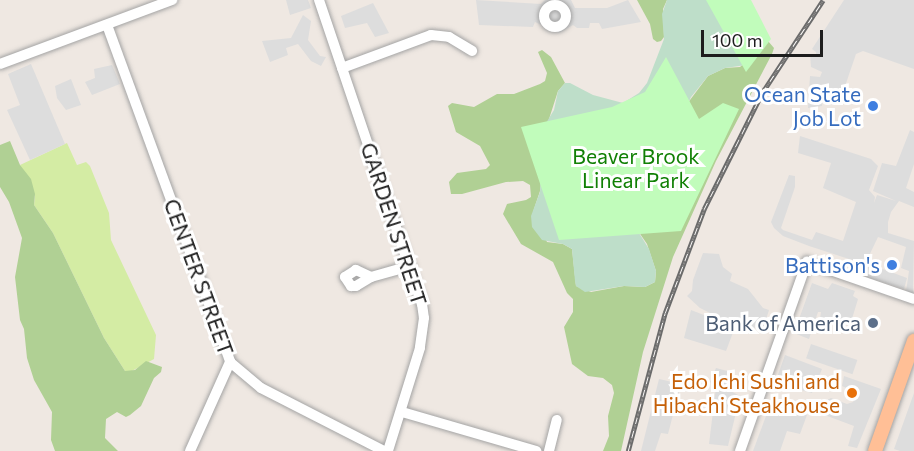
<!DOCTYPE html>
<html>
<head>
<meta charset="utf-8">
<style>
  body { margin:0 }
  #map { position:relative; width:914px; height:451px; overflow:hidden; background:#efe8e2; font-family:Commissioner,sans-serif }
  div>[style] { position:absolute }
  .grass>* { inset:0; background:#d4eca4 }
  .forest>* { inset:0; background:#b0d094 }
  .wetland>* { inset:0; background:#bedec9 }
  .park>* { inset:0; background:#c1fcbb }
  .parking>* { inset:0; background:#ddd; transform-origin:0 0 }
  .roads { filter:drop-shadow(0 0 2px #a4a4a4) drop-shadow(0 0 2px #a4a4a4) }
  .minor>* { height:10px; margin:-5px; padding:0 5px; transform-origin:5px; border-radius:5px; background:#fff }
  .minor>.ring { margin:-5px; padding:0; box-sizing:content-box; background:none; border:10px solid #fff; border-radius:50% }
  .major>* { height:14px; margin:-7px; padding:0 7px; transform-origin:7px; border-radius:7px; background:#ffbf96 }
  .rail>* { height:4.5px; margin-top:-2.25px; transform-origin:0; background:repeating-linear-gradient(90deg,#fff 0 7px,#6b6b6b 0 14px); box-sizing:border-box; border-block:2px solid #6b6b6b }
  .dots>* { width:16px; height:16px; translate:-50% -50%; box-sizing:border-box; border:3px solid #fff; border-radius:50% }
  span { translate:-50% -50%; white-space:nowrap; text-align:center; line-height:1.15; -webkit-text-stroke:6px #fff; paint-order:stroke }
  .shop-label { font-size:21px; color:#366cbe }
  .right { translate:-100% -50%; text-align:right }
  .park-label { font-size:21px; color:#118005 }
  .street-label { font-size:21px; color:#1d1d1d }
  .service-label { font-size:21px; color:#4e5e75 }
  .food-label { font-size:21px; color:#c56008 }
  .scale { position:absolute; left:701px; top:30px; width:122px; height:27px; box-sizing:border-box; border:3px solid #1d1d1d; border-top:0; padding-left:8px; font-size:18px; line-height:21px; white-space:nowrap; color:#1d1d1d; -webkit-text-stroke:4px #fff; paint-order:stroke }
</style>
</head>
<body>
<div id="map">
  <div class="grass">
    <i style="clip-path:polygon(67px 143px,77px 165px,86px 162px,90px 166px,109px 213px,111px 240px,156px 335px,154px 359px,130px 372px,125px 371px,104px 338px,53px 233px,34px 205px,35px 196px,20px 165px)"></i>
  </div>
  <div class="forest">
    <i style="clip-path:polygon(637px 0,667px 0,663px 9px,664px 37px,661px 41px,657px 42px,653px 39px,650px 24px)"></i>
    <i style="clip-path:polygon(768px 41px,774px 48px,772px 54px,716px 161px,673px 257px,643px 352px,621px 451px,603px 451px,609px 436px,608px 416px,614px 393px,612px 385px,603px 378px,588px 376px,572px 364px,564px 327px,573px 312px,573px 299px,567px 293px,553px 262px,521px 244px,503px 214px,507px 204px,526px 200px,531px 197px,530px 185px,523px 181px,506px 182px,462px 194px,451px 194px,449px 182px,457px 173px,486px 169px,490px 165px,480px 146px,456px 132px,448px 106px,452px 103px,474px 107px,497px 94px,514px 94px,540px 84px,545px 81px,547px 73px,538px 52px,542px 50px,551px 57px,565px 83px,558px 91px,549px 119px,540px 191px,533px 212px,547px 242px,563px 244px,572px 249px,576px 286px,591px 292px,624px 286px,645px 287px,655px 282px,656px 271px,647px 244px,634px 225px,687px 104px,708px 76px,725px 68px,740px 67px)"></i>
    <i style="clip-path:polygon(10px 141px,20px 165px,31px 179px,35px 194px,34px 205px,53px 233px,104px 338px,125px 371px,135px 370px,146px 361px,162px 367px,161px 372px,154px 378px,141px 406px,130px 415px,126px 417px,117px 412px,106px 419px,105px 438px,118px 451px,55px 451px,51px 440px,52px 412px,34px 380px,27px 358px,24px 329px,20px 320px,15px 277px,22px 238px,9px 202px,0 187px,0 145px)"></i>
  </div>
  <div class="wetland">
    <i style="clip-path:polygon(667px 0,747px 0,746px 65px,725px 68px,708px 76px,691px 97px,634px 225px,649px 249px,656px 271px,655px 282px,645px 287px,624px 286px,585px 292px,576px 286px,575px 281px,572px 249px,563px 244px,542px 240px,532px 227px,531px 216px,540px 192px,543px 128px,554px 110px,558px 91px,565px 83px,570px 83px,593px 95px,623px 103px,639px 93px,647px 83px,664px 39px,662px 14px)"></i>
  </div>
  <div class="park">
    <i style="clip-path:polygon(706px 0,751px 0,771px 39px,746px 72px)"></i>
    <i style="clip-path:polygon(666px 57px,699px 119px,723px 103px,739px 109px,681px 231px,559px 240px,521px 127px,612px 107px,645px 92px)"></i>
  </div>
  <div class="parking">
    <i style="clip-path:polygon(286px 0,308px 0,311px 8px,290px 15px)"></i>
    <i style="clip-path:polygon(476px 0,541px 4px,545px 0,571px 0,575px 8px,607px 8px,628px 0,641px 22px,602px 29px,599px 23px,590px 23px,589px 28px,577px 28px,573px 25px,559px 33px,535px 22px,533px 27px,479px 25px)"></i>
    <i style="clip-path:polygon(844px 0,914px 0,914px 69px,863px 51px,856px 54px,842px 95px,823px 98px,822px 106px,808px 108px,810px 76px,820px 77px,822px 72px,811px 67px,810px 54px,816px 56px,816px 52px,812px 49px)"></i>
    <i style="clip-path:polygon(373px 3px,389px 33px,375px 37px,367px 23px,345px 28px,341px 16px)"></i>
    <i style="clip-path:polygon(303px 15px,311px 21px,308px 40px,320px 56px,326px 57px,321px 66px,311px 61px,298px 44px,286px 48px,288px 55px,270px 62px,262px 41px,291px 38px)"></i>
    <i style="clip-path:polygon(31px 64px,65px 144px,30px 160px,7px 110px,20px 105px,8px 74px)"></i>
    <i style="clip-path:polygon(112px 65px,120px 84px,92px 95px,85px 82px,95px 78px,94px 69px)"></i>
    <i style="clip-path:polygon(71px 79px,81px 105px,66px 110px,57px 98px,55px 86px)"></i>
    <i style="clip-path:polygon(910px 130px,914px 132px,914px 164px,906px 188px,914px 192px,914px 207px,899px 201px,891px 212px,888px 222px,888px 233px,914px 241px,913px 293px,906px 292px,909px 271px,901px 268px,906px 247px,878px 237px,867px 260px,869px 264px,907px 278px,904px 289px,867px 277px,852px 260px,809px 246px,783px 236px,774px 228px,771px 222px,789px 175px,795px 176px,795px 187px,781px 228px,783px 230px,812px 240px,816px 232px,843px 241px,856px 202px,823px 188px,831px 163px,798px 153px,800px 136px,871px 159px,878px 166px,869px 190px,875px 197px,874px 203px,877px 195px,896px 201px,873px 191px,882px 163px,896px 166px)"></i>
    <i style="clip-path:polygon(703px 253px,719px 254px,723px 267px,732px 274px,730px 281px,748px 289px,763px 308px,769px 310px,764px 326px,756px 324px,754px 330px,722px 319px,700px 308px,687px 296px,692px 291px,693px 280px)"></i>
    <i style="clip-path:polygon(812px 283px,828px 289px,832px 283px,855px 291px,853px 296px,858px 299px,851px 322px,844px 320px,842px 326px,820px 319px,821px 312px,818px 312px,809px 339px,794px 333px)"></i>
    <i style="clip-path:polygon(691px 310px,735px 327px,726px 351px,684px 338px)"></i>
    <i style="left:811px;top:344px;width:49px;height:15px;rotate:19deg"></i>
    <i style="clip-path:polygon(785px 355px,822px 369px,812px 393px,775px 383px)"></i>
    <i style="clip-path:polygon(716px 368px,731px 372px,725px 388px,740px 396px,728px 446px,709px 444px,716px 387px,710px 382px)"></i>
    <i style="clip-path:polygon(844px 376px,881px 389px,857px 448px,848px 446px,854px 426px,822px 414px,827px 400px,831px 398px,847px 404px,853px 402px,858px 393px,842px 386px)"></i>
    <i style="clip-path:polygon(659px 379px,681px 384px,668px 434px,661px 433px,655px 451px,641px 451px)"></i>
    <i style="clip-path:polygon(914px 393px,914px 451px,900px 451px,894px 449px)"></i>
    <i style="clip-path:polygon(770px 405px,787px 412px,788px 408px,807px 415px,800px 434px,787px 431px,780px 451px,753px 451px)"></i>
  </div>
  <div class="roads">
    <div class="minor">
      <i style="left:319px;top:0;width:321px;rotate:71.3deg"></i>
      <i style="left:422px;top:304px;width:14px;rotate:82deg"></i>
      <i style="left:424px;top:318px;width:30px;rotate:98deg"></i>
      <i style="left:420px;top:348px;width:108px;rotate:107.3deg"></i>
      <i class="ring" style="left:544px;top:5px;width:12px;height:12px"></i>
      <i style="left:107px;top:25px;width:359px;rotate:69.9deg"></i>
      <i style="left:230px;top:362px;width:40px;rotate:40deg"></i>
      <i style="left:261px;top:388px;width:138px;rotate:27.1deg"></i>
      <i style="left:0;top:64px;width:184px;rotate:-20.4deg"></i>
      <i style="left:342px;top:68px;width:95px;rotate:-20.3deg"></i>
      <i style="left:431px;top:35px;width:18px;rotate:6deg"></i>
      <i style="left:449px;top:37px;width:27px;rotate:31deg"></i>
      <i style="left:371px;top:277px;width:17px;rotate:-155deg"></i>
      <i style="left:356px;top:270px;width:13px;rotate:148deg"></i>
      <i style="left:345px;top:277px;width:11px;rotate:56deg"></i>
      <i style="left:351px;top:286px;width:5px"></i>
      <i style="left:356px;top:286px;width:17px;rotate:-31deg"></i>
      <i style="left:371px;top:277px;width:41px;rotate:-15.8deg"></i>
      <i style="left:402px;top:412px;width:140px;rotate:16.2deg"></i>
      <i style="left:190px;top:451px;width:98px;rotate:-65.8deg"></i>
      <i style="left:549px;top:451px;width:32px;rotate:-76deg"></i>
      <i style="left:740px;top:451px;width:201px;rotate:-70.5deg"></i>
      <i style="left:807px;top:262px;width:113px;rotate:19.1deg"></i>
    </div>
    <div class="major">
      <i style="left:875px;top:451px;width:117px;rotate:-70.5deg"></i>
    </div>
  </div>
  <div class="rail">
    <i style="left:628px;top:451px;width:143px;rotate:-75deg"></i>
    <i style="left:665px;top:313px;width:111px;rotate:-69.4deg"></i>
    <i style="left:704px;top:209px;width:130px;rotate:-63.4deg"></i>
    <i style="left:762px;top:93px;width:111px;rotate:-56.7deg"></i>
  </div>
  <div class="dots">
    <i style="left:873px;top:106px;background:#3f7fe0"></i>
    <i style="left:892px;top:265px;background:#3f7fe0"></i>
    <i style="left:873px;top:323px;background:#5c6f8a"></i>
    <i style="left:852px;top:393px;background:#e8710a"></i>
  </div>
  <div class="shop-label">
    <span class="right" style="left:861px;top:106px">Ocean State<br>Job Lot</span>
    <span class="right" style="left:880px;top:265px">Battison's</span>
  </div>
  <div class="park-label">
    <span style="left:636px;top:168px">Beaver Brook<br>Linear Park</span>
  </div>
  <div class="street-label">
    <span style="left:394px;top:224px;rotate:72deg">GARDEN STREET</span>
    <span style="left:199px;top:277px;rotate:70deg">CENTER STREET</span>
  </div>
  <div class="service-label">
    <span class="right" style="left:861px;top:323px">Bank of America</span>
  </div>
  <div class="food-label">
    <span class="right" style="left:840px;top:393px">Edo Ichi Sushi and<br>Hibachi Steakhouse</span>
  </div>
  <div class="scale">100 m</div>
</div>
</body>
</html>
